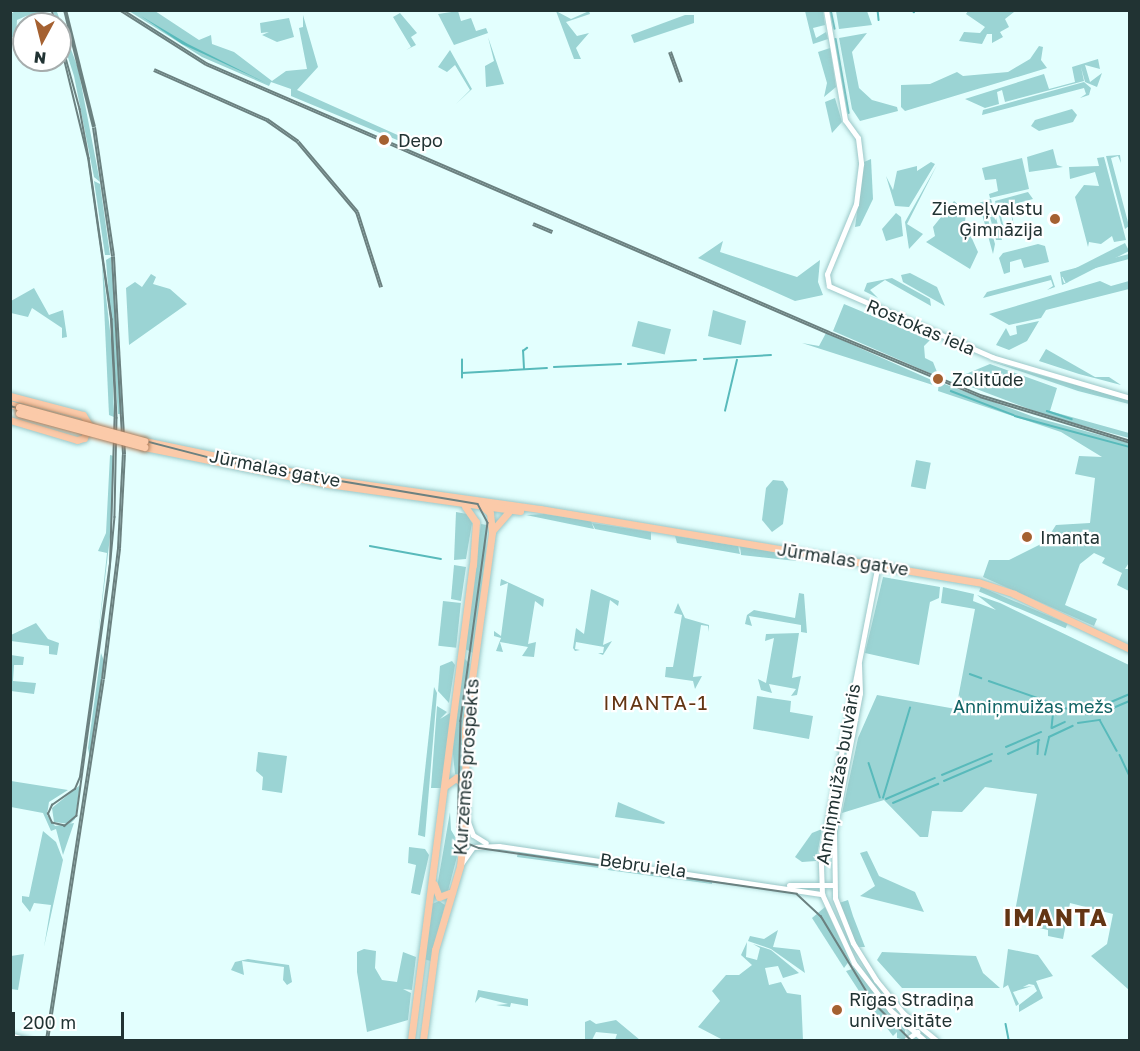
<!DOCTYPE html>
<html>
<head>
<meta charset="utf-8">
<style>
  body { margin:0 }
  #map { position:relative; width:1140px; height:1051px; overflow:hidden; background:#e3fffe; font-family:"Golos Text",sans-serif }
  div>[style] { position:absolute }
  .green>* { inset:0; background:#9bd4d4; transform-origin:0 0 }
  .water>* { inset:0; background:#58babb }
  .stream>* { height:1.5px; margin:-0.75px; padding:0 0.75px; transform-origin:0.75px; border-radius:0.75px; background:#58babb }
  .roads { filter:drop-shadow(0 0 2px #9ac7c7) drop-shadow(0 0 2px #9ac7c7) }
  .minor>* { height:5px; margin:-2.5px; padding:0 2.5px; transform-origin:2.5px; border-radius:2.5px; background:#fff }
  .major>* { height:7px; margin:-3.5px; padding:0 3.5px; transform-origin:3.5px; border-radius:3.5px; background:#fbcaa9 }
  .tram>* { height:1.5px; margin:-0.75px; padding:0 0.75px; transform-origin:0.75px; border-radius:0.75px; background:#6b8180 }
  .rail>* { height:4px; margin-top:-2px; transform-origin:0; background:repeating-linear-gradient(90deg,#fff 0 4.5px,#6b8180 0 9px); box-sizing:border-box; border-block:2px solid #6b8180 }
  .bridges { filter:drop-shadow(0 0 2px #ad7e5b) drop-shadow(0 0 2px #ad7e5b) }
  .major-bridge>* { height:7px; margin:-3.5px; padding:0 3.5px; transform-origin:3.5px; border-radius:3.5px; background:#fbcaa9 }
  .dots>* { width:16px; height:16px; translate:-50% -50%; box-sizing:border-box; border:3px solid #fff; border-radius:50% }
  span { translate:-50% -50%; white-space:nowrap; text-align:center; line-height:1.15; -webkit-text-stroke:4.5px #fff; paint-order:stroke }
  .poi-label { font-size:18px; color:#213333 }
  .left { translate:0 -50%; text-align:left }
  .right { translate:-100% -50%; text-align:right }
  .street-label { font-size:18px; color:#213333 }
  .park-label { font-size:18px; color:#116465 }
  .neighbourhood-label { font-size:20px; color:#633513; letter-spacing:1.5px }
  .district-label { font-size:24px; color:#633513; font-weight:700; letter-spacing:1.5px }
  .frame { position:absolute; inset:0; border:12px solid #213333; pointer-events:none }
  .north { position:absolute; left:12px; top:12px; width:60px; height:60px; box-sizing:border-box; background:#fff; border:2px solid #a6adad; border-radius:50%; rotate:187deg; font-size:16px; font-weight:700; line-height:24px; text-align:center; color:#213333 }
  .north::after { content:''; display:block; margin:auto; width:21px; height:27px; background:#a56131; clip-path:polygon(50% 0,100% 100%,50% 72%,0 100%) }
  .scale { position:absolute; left:12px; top:1012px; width:112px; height:27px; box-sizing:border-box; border:3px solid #213333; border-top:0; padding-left:8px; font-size:18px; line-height:21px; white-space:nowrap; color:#213333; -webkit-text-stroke:4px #fff; paint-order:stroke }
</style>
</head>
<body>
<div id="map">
  <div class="green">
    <i style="clip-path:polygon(15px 11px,44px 11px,46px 21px,31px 22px,33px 14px,26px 16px,17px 20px,16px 37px,11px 37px,11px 14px)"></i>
    <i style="clip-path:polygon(53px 11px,57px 12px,78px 68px,100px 182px,94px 177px,74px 76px)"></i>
    <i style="clip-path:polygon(129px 11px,155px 11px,199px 40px,211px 35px,212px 44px,234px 52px,272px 81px,286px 71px,307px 69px,299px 28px,303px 27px,303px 15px,318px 67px,297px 90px,402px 137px,402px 142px,291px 96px,291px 89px,271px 82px,269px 86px,202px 57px)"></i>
    <i style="clip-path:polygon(458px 11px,461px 21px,471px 18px,476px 31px,486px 28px,488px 33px,454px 45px,438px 14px)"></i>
    <i style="clip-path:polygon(556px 11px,571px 19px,589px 11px,590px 14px,566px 22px,577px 36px,589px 33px,576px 48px,581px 59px,574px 59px)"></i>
    <i style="clip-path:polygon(805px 11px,823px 11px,825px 25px,813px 28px,816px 38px,826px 32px,828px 39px,813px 44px)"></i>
    <i style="clip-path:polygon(836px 11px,867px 11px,872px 25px,839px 29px)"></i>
    <i style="clip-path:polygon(968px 11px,1013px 10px,1014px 12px,1005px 19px,1009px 27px,1000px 32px,1003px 37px,992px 43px,992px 34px,987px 34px,982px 44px,959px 41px,964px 32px,980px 33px,985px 27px,966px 14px)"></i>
    <i style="clip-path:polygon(400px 13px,417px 33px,411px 37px,416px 45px,406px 50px,411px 47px,393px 17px)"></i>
    <i style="clip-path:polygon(685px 15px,694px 15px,694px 23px,634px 43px,631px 35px)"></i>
    <i style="clip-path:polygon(289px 18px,294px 37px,277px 42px,262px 35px,269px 32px,261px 33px,260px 23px)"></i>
    <i style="clip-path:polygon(867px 33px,852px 52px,859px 88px,872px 100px,897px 107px,898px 111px,860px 121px,852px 109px,839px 38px)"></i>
    <i style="clip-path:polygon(488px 37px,504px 84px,486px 87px,485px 66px,494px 61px)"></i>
    <i style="clip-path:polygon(1039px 46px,1043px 47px,1041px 60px,1047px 68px,905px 111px,901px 107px,901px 85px,930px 84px,957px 72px,963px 76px,1008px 72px,1030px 59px)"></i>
    <i style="clip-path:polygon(830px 48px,836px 87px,824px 97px,827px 83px,818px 52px)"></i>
    <i style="clip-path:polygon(450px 50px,472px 89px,455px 105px,470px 90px,455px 65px,447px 72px,438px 67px)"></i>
    <i style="clip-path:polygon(1098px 59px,1100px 69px,1085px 65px,1090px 82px,1102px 73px,1097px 87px,1085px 82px,1081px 67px,1084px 81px,1005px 102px,1002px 90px,997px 92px,999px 104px,985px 108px,965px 99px,1044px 74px,1049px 89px,1075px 82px,1072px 67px)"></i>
    <i style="clip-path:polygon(1084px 82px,1091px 88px,1089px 95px,1080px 98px,1086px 94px,1084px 88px,982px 115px,983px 110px)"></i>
    <i style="clip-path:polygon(835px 98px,842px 122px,832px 133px,825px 102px)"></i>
    <i style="clip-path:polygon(1072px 109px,1077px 115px,1073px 122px,1039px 131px,1031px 126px,1035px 120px)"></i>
    <i style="clip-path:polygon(1053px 149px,1057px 165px,1063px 167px,1029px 172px,1027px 157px)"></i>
    <i style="clip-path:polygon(1120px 155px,1121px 163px,1118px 156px,1111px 158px,1129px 226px,1125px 229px,1106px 156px)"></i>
    <i style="clip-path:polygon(1104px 157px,1126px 240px,1114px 242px,1112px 236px,1101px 244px,1089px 242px,1088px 247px,1075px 197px,1084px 185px,1099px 186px,1095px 172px,1070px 179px,1069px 167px,1099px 166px,1097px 158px)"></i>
    <i style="clip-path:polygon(1022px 158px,1029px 189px,990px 198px,989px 194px,998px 191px,996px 179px,985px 180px,982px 168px)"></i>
    <i style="clip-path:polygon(871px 159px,873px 199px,860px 226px,855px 227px,864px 162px)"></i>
    <i style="clip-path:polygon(931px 162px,935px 164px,909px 207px,895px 206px,886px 176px,893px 190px,897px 171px,917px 166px,917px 171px)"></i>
    <i style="clip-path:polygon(937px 165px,907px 224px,923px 234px,909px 249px,905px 222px)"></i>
    <i style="clip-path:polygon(94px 181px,100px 184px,110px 255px,105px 255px)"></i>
    <i style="clip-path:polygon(1028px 192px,1033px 199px,999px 208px,1004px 228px,1013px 225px,1011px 212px,1015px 228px,1003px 231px,995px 201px)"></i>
    <i style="clip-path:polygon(991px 199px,1002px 240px,996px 240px,989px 213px,985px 209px,995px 244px,993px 254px,979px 203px)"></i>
    <i style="clip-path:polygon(954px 201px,966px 211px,965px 223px,978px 252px,970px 269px,926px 242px,935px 236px,933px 227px)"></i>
    <i style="clip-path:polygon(896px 213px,901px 217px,903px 236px,886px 241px,882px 229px)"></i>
    <i style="clip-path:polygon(723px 241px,720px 252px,797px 277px,820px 260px,818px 282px,823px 295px,795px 301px,698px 258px)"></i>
    <i style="left:1125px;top:243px;width:9px;height:71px;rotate:63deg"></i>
    <i style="clip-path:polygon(1038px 244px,1045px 246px,1049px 262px,1024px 268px,1021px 259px,1010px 262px,1010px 272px,1004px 274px,999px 258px,1003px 253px)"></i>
    <i style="clip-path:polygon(1129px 254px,1129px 259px,1062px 277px,1064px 283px,1069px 282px,1062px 285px,1060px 272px)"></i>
    <i style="clip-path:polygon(111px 257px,118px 334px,122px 414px,118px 414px,106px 260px)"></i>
    <i style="clip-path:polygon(102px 262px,112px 348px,114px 417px,109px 415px)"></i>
    <i style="clip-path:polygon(910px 273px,937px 287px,945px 306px,903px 282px,901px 275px)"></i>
    <i style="clip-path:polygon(151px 274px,156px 277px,153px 284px,170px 289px,187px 304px,129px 345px,126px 288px,135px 282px,142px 287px)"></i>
    <i style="clip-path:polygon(1051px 275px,1055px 287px,1047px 290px,1053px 286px,1051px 280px,983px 298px,987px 292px)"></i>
    <i style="clip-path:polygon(892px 278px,930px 299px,931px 306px,885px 280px,870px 290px,878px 298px,864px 291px,867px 283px)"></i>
    <i style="clip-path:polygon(1100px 281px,1111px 286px,1129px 281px,1129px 289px,1046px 310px,1041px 318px,1009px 325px,989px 314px)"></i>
    <i style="clip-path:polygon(34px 288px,49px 315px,63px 310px,67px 337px,62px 338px,62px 328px,32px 308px,28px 317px,11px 313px,11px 301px)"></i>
    <i style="clip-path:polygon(844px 304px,930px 340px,924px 346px,925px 358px,933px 362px,939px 377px,833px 331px)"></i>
    <i style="clip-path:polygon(713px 310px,746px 321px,741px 345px,708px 336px)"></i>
    <i style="left:638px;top:321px;width:34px;height:26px;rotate:14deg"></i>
    <i style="clip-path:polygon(1039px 321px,1027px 341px,1009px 350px,996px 345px,1006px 328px,1010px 336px,1017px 334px,1016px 326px)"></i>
    <i style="clip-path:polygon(826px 333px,936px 382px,936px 386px,802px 343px,819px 346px)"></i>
    <i style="clip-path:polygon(1046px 349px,1095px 377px,1109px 377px,1121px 385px,1079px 374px,1039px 361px)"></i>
    <i style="clip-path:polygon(990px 361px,1129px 400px,1129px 404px,1078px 391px)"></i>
    <i style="clip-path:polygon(990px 364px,1057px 388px,1050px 411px,1129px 433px,1129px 438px,1048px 416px,958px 382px,961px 376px)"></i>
    <i style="clip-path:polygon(939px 382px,1034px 417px,1129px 443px,1130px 561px,1125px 569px,1129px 569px,1129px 591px,1117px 585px,1122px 573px,1102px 563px,1105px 558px,1094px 553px,1080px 564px,1065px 605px,1097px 619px,1094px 626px,983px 577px,989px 560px,1009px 560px,1045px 542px,1056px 525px,1090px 523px,1095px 478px,1075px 474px,1079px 456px,1102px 457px,1061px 432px,938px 391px)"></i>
    <i style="clip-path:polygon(110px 455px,114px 456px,112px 520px,97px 646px,107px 553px,98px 551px,106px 533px)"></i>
    <i style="left:916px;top:460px;width:15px;height:27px;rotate:11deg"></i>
    <i style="clip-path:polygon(773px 480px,783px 481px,788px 489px,783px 524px,772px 532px,762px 520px,766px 488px)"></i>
    <i style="clip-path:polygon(456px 512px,467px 514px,472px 523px,466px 559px,454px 560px)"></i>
    <i style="clip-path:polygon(544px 514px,591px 521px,594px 529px,526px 515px)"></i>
    <i style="clip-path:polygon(592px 523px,651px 532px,651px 540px,595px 529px)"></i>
    <i style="clip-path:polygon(481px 524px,487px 525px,486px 551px,473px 653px,463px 648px)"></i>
    <i style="clip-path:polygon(675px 536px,738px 546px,740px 554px,677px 543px)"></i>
    <i style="clip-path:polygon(740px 546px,797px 556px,796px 561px,741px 555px)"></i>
    <i style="clip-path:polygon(454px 565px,466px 567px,461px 601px,451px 599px)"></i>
    <i style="clip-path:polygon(883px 577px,940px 587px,939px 598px,930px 602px,919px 665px,865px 653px)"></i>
    <i style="clip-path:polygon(501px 579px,544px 599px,543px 607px,535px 601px,528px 644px,536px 642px,534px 657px,522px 656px,528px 647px,500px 642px,503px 652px,496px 651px,501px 638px,494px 636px,494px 631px,501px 636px,508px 583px,500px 586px)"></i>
    <i style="clip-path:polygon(943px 587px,974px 594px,973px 601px,996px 610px,977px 595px,1000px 603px,1129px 665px,1129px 990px,1091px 956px,1107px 944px,1113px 914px,1070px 903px,1063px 939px,1048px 936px,1048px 930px,1013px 922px,1037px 794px,985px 787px,962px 812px,932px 811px,928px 837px,920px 837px,884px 800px,842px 813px,858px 738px,877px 695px,956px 709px,975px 609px,941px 603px)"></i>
    <i style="left:981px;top:587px;width:94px;height:5px;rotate:23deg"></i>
    <i style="clip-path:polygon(591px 589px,619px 601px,618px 606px,610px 600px,603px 645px,612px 641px,603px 655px,598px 653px,603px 653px,604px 647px,576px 642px,575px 649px,580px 650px,575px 651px,573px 648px,576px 628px,584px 634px)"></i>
    <i style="clip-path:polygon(799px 593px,804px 594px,807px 633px,801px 632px,801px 625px,749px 616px,752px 626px,745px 624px,747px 615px,754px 610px,795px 618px)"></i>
    <i style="left:443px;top:601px;width:18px;height:45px;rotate:6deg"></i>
    <i style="clip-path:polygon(678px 603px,685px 618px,709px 625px,709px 632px,708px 626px,701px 625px,693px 677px,702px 676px,695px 689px,693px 681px,665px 677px,666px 667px,673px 667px,682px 615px,674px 613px)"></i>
    <i style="clip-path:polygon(36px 623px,48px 639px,59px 643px,57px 655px,49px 654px,49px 646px,11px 641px,11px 635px)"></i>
    <i style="clip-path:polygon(799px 633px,792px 678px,801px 676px,797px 695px,791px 696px,796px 689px,769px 684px,772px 693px,761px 690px,758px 679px,766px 683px,774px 638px,765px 641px,766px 634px)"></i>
    <i style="clip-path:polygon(101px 653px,104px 661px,90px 759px,88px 748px)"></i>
    <i style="clip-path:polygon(11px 655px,24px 657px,23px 665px,14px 665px,13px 681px,36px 683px,34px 694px,11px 691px)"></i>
    <i style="clip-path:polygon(463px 657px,470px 664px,463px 728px,464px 775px,455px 774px,452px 744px)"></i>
    <i style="clip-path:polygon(452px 661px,455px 665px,449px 703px,438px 691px,440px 666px)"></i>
    <i style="clip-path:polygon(434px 687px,437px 693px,425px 837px,418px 835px)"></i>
    <i style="clip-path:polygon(757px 696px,791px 701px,790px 712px,813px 716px,809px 739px,753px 729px)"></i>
    <i style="clip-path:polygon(437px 706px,447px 712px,440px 719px,450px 713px,450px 727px,442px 788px,431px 788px)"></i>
    <i style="clip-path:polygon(258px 752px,287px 756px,282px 793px,262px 790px,263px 777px,256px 771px)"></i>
    <i style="clip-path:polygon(11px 781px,68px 790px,49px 802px,47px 815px,55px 826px,74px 823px,63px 855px,56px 829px,51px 831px,43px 813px,11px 807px)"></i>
    <i style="clip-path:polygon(80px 785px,75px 819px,70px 824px,54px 822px,52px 808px)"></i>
    <i style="clip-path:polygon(618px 802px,665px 822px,664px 824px,615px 817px)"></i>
    <i style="clip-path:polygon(450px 812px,451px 830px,460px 845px,448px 891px,441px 896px,437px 887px)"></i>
    <i style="clip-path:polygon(822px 829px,816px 861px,802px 862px,795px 857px,812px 833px)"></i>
    <i style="clip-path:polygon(43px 831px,56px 842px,63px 860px,44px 947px,51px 905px,34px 903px,30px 912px,22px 902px,22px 896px,29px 897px)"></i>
    <i style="clip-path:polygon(409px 847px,425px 849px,429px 855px,420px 895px,411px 893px,416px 865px,408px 863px)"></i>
    <i style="clip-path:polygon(518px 851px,599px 863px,599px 868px,517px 857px)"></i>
    <i style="clip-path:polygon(867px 851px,879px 876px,915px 892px,924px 912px,860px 896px,875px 886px,860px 853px)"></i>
    <i style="clip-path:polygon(607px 864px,712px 877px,712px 884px,608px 870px)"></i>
    <i style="clip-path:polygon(848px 900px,853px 916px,865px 947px,857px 947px,839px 903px)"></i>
    <i style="clip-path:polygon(439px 901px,445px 905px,431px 961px,423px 959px,432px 904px)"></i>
    <i style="clip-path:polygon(825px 907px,850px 960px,844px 968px,812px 918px)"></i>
    <i style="clip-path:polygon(778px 930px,773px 947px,800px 950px,805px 973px,771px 949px,748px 941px,750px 936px,764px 939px)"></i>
    <i style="clip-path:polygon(747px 942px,746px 957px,757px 960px,760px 948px,753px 944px,771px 950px,799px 973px,783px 978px,778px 966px,765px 968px,769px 985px,781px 982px,787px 993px,801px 995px,803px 1040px,723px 1040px,698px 1027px,720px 1001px,712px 991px,726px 975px,739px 975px,752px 965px,741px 955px)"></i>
    <i style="clip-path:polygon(364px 949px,376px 951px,375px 968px,382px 980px,397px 982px,403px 952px,416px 957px,412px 990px,403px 989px,411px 993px,408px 1020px,367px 1032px,357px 972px,357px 952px)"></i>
    <i style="clip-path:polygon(1008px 949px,1038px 955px,1053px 976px,1036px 981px,1043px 998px,1019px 1012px,1019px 1005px,1037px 991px,1034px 985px,1029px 984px,1023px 987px,1032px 986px,1013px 992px,1019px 1004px,1016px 1006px,1008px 985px,1003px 988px)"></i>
    <i style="clip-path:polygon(882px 952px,976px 956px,983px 973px,1000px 988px,902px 988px,877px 960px)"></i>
    <i style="clip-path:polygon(24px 954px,18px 990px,11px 989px,11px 956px)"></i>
    <i style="clip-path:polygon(248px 959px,289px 965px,292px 982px,287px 985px,283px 980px,284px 967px,242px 961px,244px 975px,231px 970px,235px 962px)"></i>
    <i style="clip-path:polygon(855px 968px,905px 1030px,905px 1040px,897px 1038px,897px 1032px,893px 1036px,859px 991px,846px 971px)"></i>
    <i style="clip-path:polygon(478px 990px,528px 999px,528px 1006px,511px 1003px,510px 1007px,496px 1005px,508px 1004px,480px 997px,475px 1003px)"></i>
    <i style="clip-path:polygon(590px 1020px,596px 1024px,616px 1020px,640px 1040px,615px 1040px,617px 1034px,596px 1032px,592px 1040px,585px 1040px,585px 1022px)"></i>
  </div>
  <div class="water">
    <i style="clip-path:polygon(141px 16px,188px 44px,266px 83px,182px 44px)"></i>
  </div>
  <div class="stream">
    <i style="left:831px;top:10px;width:19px;rotate:78deg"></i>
    <i style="left:878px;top:10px;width:10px;rotate:84deg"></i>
    <i style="left:912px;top:10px;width:3px;rotate:45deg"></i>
    <i style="left:836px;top:39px;width:75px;rotate:80deg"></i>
    <i style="left:704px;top:359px;width:67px;rotate:-3.4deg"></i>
    <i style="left:628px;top:364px;width:68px;rotate:-3.4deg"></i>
    <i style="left:554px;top:367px;width:67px;rotate:-2.6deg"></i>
    <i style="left:524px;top:369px;width:18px;rotate:-93deg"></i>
    <i style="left:523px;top:351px;width:5px;rotate:-37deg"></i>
    <i style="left:462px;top:373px;width:85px;rotate:-3.4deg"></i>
    <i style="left:462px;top:378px;width:18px;rotate:-90deg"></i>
    <i style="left:951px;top:391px;width:67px;rotate:20.9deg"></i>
    <i style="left:725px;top:411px;width:52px;rotate:-76.8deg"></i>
    <i style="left:1047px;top:411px;width:26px;rotate:18deg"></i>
    <i style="left:1015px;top:416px;width:119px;rotate:15.1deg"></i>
    <i style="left:370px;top:546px;width:72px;rotate:10.4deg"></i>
    <i style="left:970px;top:674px;width:12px;rotate:20deg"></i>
    <i style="left:989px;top:681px;width:60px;rotate:19.3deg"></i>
    <i style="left:1059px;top:706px;width:25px;rotate:18deg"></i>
    <i style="left:1083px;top:714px;width:51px;rotate:-23.1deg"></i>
    <i style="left:1054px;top:709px;width:19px;rotate:96deg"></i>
    <i style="left:1052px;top:728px;width:14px;rotate:-25deg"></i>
    <i style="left:1099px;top:714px;width:34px;rotate:-23deg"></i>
    <i style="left:1078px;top:723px;width:22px;rotate:-8deg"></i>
    <i style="left:1100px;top:720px;width:35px;rotate:61deg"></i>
    <i style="left:1006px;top:747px;width:38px;rotate:-23deg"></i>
    <i style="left:1008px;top:754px;width:34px;rotate:-24deg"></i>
    <i style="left:1039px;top:740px;width:14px;rotate:94deg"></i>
    <i style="left:1045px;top:755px;width:18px;rotate:-77deg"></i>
    <i style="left:1049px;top:737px;width:26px;rotate:-25deg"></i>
    <i style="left:1120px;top:755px;width:23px;rotate:65deg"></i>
    <i style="left:869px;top:763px;width:36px;rotate:72deg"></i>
    <i style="left:942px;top:775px;width:54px;rotate:-22.8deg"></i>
    <i style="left:944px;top:781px;width:51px;rotate:-23.1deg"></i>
    <i style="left:883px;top:798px;width:94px;rotate:-73.3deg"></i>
    <i style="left:886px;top:799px;width:53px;rotate:-23.2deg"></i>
    <i style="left:893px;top:803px;width:49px;rotate:-22.9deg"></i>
    <i style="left:1006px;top:1024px;width:16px;rotate:79deg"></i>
  </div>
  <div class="roads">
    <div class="minor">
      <i style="left:826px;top:10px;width:112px;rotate:80.2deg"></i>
      <i style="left:845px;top:120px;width:22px;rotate:54deg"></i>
      <i style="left:858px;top:138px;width:26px;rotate:83deg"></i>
      <i style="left:861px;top:164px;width:40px;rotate:97.1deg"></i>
      <i style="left:856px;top:204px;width:76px;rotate:112.5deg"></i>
      <i style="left:827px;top:274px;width:12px;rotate:81deg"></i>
      <i style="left:829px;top:286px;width:178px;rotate:23.5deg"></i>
      <i style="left:992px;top:357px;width:144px;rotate:16.5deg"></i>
      <i style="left:859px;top:664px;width:29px;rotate:88deg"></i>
      <i style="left:860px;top:693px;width:140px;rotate:100.7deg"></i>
      <i style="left:834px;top:831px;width:67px;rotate:89.1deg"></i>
      <i style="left:835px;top:898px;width:48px;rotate:68.2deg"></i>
      <i style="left:853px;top:943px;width:44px;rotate:58.1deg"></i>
      <i style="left:876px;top:980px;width:43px;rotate:50.7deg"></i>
      <i style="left:903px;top:1013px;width:43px;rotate:39.3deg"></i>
      <i style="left:466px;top:817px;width:19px;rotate:69deg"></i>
      <i style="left:473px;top:835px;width:15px;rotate:32deg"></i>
      <i style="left:461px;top:864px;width:21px;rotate:-55deg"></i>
      <i style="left:473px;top:847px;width:26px;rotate:-2deg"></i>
      <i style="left:499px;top:846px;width:327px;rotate:8.5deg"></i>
      <i style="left:822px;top:894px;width:76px;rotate:65.1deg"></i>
      <i style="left:854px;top:963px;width:59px;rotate:52.5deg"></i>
      <i style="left:890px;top:1010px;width:45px;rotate:41.4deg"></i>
      <i style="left:789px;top:885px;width:45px"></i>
      <i style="left:822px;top:894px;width:37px;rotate:-92deg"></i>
      <i style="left:821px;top:857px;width:298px;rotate:-79deg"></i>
      <i style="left:10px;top:1035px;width:19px;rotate:16deg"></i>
      <i style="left:906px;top:1040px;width:14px;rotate:-36deg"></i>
    </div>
    <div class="major">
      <i style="left:10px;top:396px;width:75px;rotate:14.6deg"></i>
      <i style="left:83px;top:415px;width:12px;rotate:59deg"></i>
      <i style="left:89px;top:425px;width:14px;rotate:111deg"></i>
      <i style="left:84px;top:438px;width:7px;rotate:164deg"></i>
      <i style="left:77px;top:440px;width:70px;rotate:-163.4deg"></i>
      <i style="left:10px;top:404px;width:9px;rotate:18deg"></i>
      <i style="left:144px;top:441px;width:193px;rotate:11.7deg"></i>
      <i style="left:333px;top:480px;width:209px;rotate:8deg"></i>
      <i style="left:540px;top:509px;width:444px;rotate:9.5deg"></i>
      <i style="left:978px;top:582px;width:38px;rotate:18deg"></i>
      <i style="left:1014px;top:594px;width:128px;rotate:25.4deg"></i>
      <i style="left:144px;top:447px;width:188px;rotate:11.4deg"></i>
      <i style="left:328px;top:484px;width:194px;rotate:8deg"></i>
      <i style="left:493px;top:530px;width:23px;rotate:-49deg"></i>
      <i style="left:445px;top:786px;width:14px;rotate:-36deg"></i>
      <i style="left:456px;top:778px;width:13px;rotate:42deg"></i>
      <i style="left:434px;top:884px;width:14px;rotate:69deg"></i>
      <i style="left:439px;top:897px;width:14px;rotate:-21deg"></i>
      <i style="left:411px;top:1040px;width:479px;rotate:-82.6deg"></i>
      <i style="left:473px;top:565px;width:43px;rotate:-86deg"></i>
      <i style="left:476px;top:522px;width:19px;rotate:-125deg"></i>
      <i style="left:423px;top:1040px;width:91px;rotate:-82.4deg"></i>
      <i style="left:435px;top:950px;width:88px;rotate:-73.4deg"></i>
      <i style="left:460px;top:866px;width:49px;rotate:-83deg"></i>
      <i style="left:466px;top:817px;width:87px;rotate:-90.7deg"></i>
      <i style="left:465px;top:730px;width:200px;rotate:-82.2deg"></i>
      <i style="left:492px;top:532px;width:19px;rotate:-96deg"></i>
      <i style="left:490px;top:513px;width:18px;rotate:-139deg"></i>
    </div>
  </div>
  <div class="tram">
    <i style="left:52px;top:10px;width:15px;rotate:74deg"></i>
    <i style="left:60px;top:36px;width:76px;rotate:74.7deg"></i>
    <i style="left:80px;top:109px;width:50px;rotate:79.6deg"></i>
    <i style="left:89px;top:158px;width:163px;rotate:81.9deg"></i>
    <i style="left:112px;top:319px;width:99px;rotate:87.1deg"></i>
    <i style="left:117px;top:418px;width:99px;rotate:91.2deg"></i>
    <i style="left:115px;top:517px;width:64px;rotate:95.4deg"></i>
    <i style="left:109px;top:581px;width:237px;rotate:97.8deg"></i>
    <i style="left:77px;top:816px;width:16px;rotate:140deg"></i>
    <i style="left:65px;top:826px;width:13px;rotate:-167deg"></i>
    <i style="left:52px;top:823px;width:10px;rotate:-114deg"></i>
    <i style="left:48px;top:814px;width:10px;rotate:-66deg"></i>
    <i style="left:52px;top:805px;width:28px;rotate:-35deg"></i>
    <i style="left:75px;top:789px;width:13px;rotate:-67deg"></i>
    <i style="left:80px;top:777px;width:215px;rotate:-82deg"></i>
    <i style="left:110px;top:564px;width:163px;rotate:-88.2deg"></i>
    <i style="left:115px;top:401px;width:82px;rotate:-92.8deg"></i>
    <i style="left:111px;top:319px;width:163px;rotate:-98.1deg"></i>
    <i style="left:88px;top:158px;width:118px;rotate:-103.7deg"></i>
    <i style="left:10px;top:406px;width:224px;rotate:14.5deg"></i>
    <i style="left:227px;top:462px;width:254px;rotate:9.5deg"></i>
    <i style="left:478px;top:504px;width:21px;rotate:62deg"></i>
    <i style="left:488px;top:523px;width:200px;rotate:97.8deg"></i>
    <i style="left:461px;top:721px;width:106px;rotate:91.6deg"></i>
    <i style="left:458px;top:827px;width:16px;rotate:68deg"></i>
    <i style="left:464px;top:842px;width:16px;rotate:22deg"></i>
    <i style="left:479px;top:848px;width:321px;rotate:8.2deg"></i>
    <i style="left:797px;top:894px;width:33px;rotate:43deg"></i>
    <i style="left:821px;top:916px;width:100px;rotate:58.8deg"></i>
    <i style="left:873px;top:1002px;width:54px;rotate:45deg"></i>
  </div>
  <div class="rail">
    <i style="left:121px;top:10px;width:101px;rotate:32.4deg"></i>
    <i style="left:206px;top:64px;width:679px;rotate:23.35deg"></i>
    <i style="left:829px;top:333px;width:164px;rotate:22.6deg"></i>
    <i style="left:980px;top:396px;width:157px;rotate:17deg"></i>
    <i style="left:670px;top:52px;width:32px;rotate:70deg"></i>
    <i style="left:154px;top:70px;width:124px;rotate:23.9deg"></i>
    <i style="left:267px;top:120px;width:38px;rotate:35deg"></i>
    <i style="left:298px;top:142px;width:92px;rotate:49.9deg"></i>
    <i style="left:357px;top:212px;width:79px;rotate:72.3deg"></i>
    <i style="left:533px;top:224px;width:21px;rotate:23deg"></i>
    <i style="left:47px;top:1040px;width:365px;rotate:-81.2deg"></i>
    <i style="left:103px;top:679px;width:132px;rotate:-83deg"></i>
    <i style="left:119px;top:548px;width:94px;rotate:-87deg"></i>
    <i style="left:124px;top:454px;width:198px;rotate:-93.2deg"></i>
    <i style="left:113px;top:256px;width:130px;rotate:-98.4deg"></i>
    <i style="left:94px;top:127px;width:121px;rotate:-103.9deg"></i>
  </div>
  <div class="bridges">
    <div class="major-bridge">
      <i style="left:19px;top:407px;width:130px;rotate:15.2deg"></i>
      <i style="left:19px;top:413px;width:130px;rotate:15.2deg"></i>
    </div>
  </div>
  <div class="dots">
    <i style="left:384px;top:140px;background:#a56131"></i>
    <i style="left:1055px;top:219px;background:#a56131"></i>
    <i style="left:938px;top:379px;background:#a56131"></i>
    <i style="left:1027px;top:537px;background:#a56131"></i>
    <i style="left:837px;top:1010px;background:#a56131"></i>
  </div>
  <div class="poi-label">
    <span class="left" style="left:398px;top:140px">Depo</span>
    <span class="right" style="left:1043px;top:219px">Ziemeļvalstu<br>Ģimnāzija</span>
    <span class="left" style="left:952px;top:379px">Zolitūde</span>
    <span class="left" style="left:1040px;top:537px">Imanta</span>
    <span class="left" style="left:849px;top:1010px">Rīgas Stradiņa<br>universitāte</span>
  </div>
  <div class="street-label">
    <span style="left:921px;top:327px;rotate:23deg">Rostokas iela</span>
    <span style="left:275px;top:468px;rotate:11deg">Jūrmalas gatve</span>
    <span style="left:843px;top:559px;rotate:9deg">Jūrmalas gatve</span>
    <span style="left:466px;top:767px;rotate:-86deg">Kurzemes prospekts</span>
    <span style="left:838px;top:774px;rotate:-80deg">Anniņmuižas bulvāris</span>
    <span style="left:643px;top:865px;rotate:8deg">Bebru iela</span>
  </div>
  <div class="park-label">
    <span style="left:1033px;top:706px">Anniņmuižas mežs</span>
  </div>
  <div class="neighbourhood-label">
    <span style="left:656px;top:702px">IMANTA-1</span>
  </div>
  <div class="district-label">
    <span style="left:1056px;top:917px">IMANTA</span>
  </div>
  <div class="frame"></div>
  <div class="north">N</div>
  <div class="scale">200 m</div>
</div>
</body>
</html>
